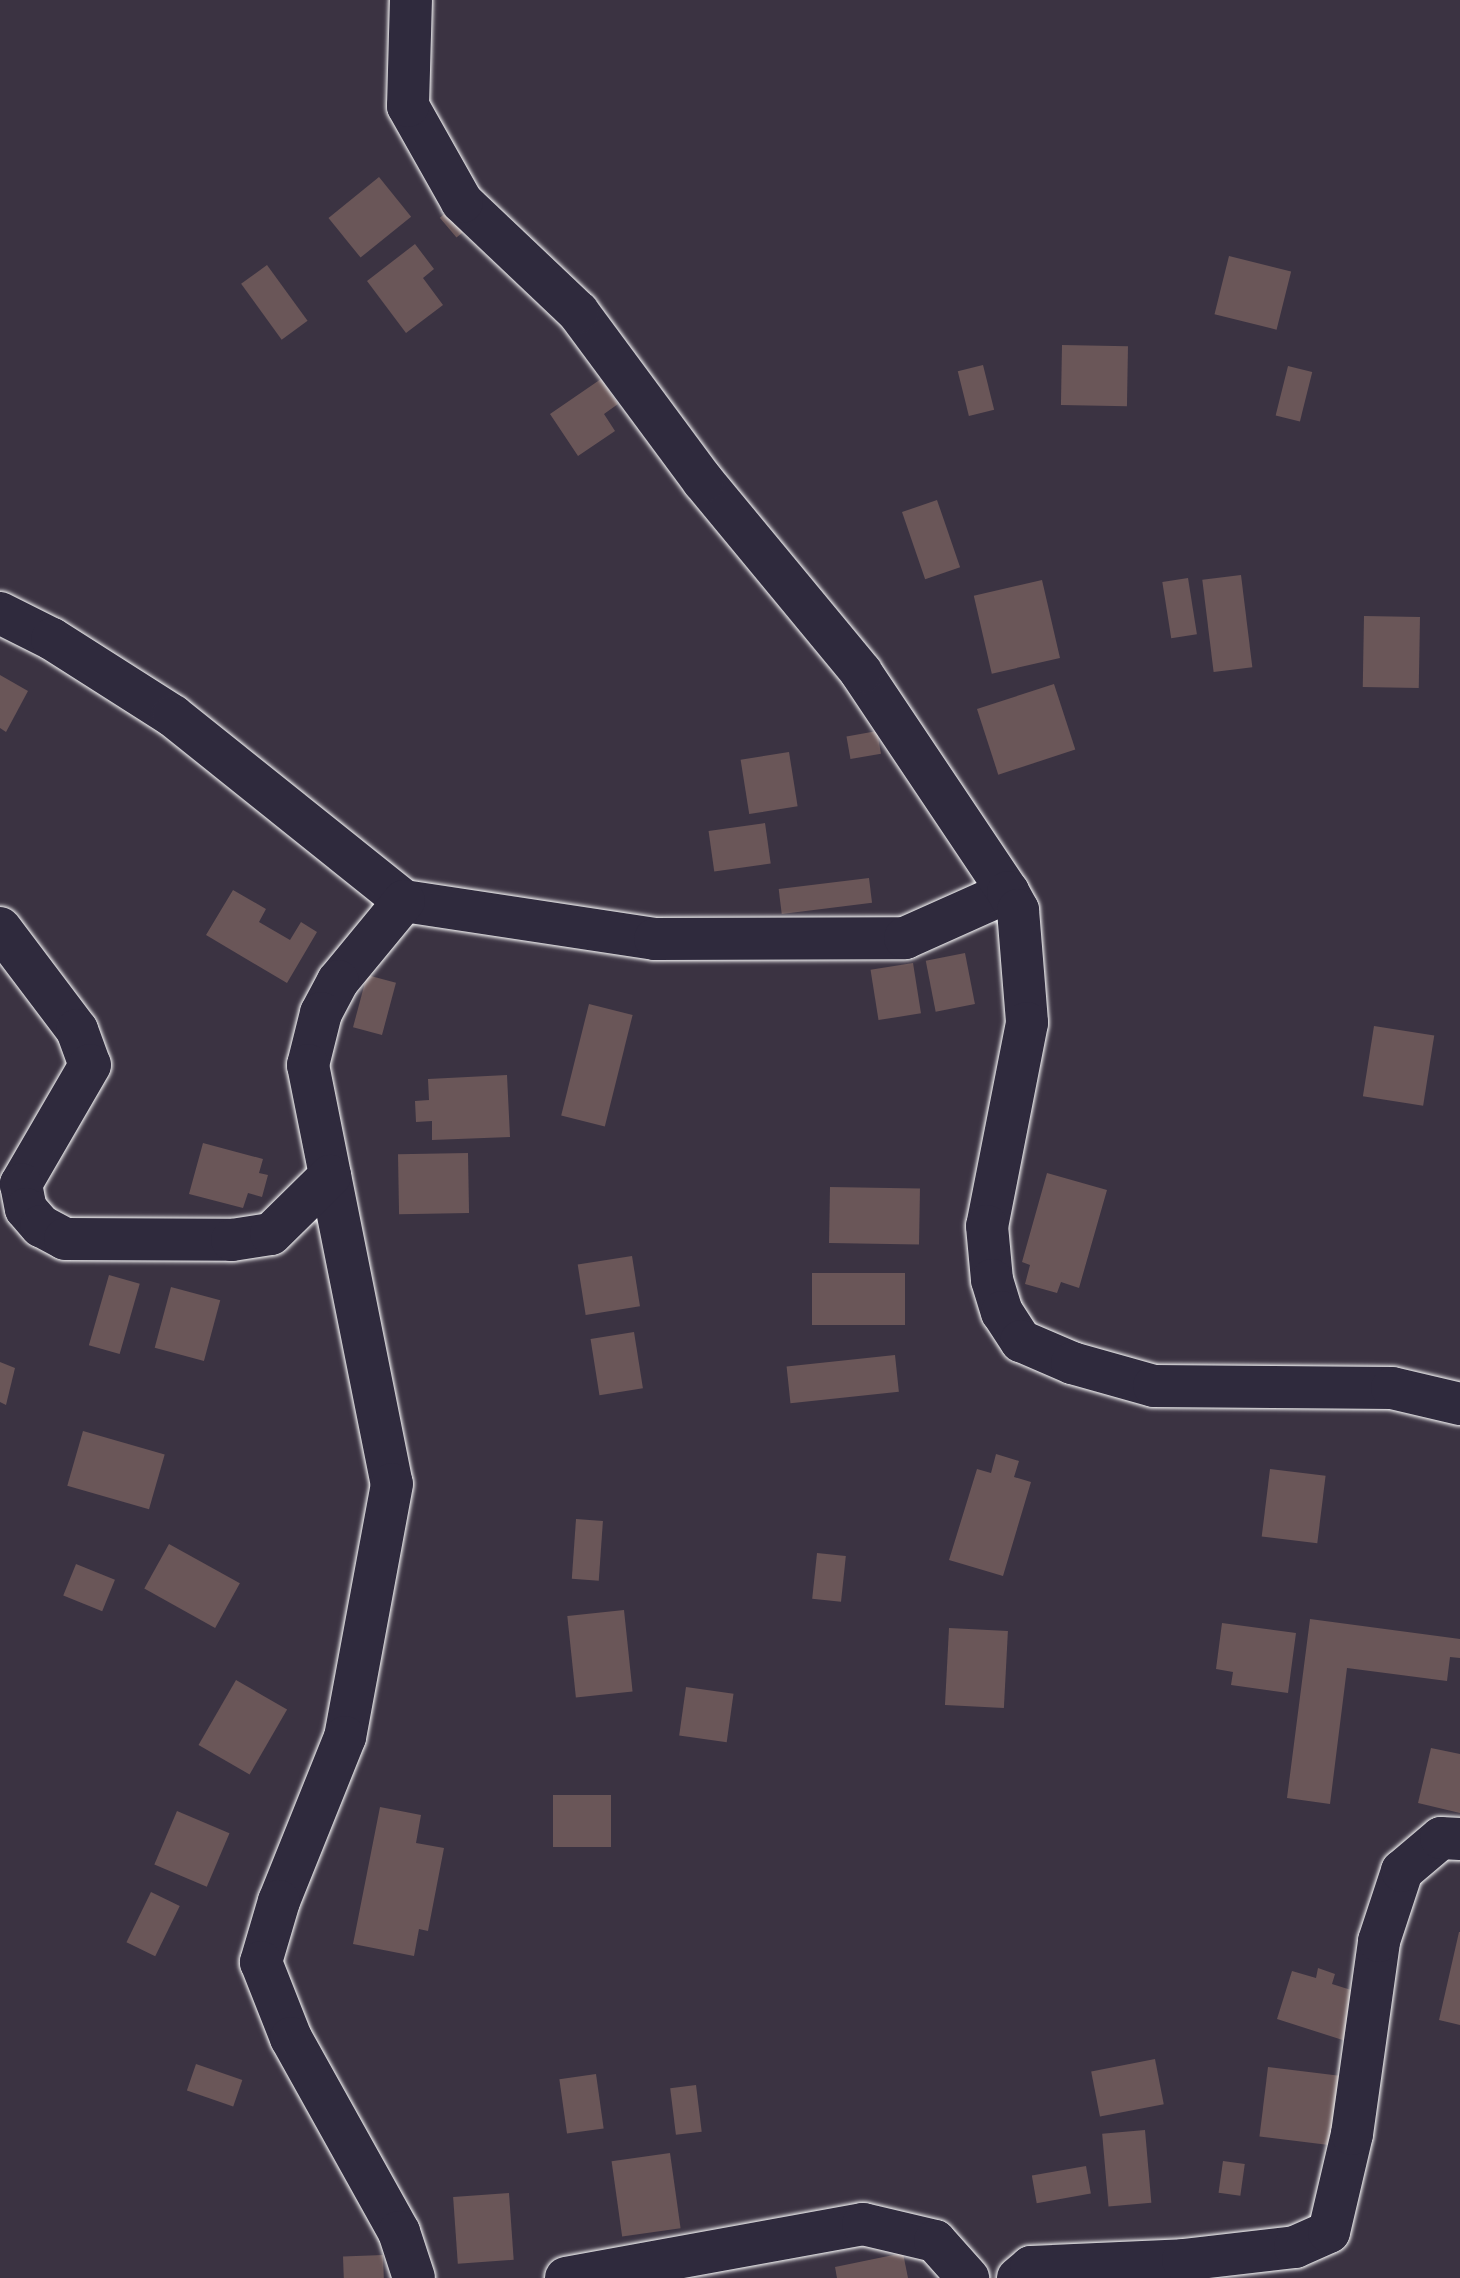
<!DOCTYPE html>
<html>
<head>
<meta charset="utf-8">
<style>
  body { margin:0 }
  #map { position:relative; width:1460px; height:2278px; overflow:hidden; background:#3b3342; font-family:Sriracha,sans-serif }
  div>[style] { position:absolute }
  .building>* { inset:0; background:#6a5658; transform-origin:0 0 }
  .roads { filter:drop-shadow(0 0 2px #fff) drop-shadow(0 0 2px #fff) }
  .minor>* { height:42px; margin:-21px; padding:0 21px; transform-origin:21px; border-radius:21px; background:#2f2a3d }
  span { translate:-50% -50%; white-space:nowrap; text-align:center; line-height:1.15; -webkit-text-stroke:8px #2f2a3d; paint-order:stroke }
</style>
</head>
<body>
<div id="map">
  <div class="building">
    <i style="left:379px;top:177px;width:51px;height:65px;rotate:51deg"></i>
    <i style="left:462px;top:199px;width:26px;height:29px;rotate:50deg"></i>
    <i style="clip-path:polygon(415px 244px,434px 269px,423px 278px,443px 305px,406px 333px,367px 281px)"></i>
    <i style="left:1229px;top:256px;width:64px;height:60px;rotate:14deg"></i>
    <i style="left:267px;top:265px;width:69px;height:32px;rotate:54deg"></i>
    <i style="left:1062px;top:345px;width:66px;height:60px;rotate:1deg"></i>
    <i style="left:983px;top:365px;width:46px;height:26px;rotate:76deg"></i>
    <i style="left:1288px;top:366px;width:25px;height:51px;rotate:14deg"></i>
    <i style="clip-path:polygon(601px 379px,618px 404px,604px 414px,615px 431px,578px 456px,550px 414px)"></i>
    <i style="left:937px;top:500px;width:71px;height:37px;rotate:71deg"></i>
    <i style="left:1241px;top:575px;width:93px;height:39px;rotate:83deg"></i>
    <i style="left:1188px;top:578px;width:57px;height:26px;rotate:81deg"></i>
    <i style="left:1042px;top:580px;width:80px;height:70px;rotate:77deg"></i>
    <i style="left:1364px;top:616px;width:56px;height:71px;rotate:1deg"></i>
    <i style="clip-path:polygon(0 675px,28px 691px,6px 732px,0 728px)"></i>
    <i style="left:1054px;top:684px;width:69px;height:81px;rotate:72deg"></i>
    <i style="left:877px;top:731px;width:23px;height:31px;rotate:80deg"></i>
    <i style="left:789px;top:752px;width:55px;height:49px;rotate:81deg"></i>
    <i style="left:765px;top:823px;width:41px;height:57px;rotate:82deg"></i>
    <i style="left:869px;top:878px;width:25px;height:91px;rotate:83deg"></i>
    <i style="clip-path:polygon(233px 890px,266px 909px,259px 922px,290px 940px,301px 922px,317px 932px,287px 983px,206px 935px)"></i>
    <i style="left:965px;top:953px;width:52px;height:40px;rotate:79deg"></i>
    <i style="left:913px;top:963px;width:51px;height:43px;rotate:81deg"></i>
    <i style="left:367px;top:975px;width:30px;height:54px;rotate:15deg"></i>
    <i style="left:589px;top:1004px;width:45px;height:115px;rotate:14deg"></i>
    <i style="left:1374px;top:1026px;width:61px;height:71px;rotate:9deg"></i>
    <i style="clip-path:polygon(507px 1075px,510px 1137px,432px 1140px,432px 1121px,416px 1122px,415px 1101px,429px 1100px,428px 1079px)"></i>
    <i style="clip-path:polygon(203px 1143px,263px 1159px,259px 1173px,268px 1175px,262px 1197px,248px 1193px,243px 1208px,189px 1194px)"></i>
    <i style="left:468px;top:1153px;width:60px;height:70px;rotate:89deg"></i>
    <i style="clip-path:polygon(1047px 1173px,1107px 1190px,1079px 1288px,1061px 1282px,1057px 1293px,1025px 1284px,1030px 1265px,1022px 1262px)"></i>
    <i style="left:830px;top:1187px;width:90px;height:56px;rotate:1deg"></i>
    <i style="left:632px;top:1256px;width:51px;height:55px;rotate:81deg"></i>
    <i style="left:905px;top:1273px;width:52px;height:93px;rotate:90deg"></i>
    <i style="left:109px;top:1275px;width:32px;height:73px;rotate:16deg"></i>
    <i style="left:171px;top:1287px;width:51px;height:63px;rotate:15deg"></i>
    <i style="left:634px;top:1332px;width:57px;height:44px;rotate:81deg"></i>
    <i style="left:895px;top:1355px;width:37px;height:109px;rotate:84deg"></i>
    <i style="clip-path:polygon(0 1362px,15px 1368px,6px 1405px,0 1402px)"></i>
    <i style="left:83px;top:1431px;width:85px;height:57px;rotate:16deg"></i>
    <i style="clip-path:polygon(996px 1454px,1019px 1461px,1014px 1477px,1031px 1482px,1003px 1576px,949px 1560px,977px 1469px,991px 1473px)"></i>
    <i style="left:1270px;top:1469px;width:56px;height:68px;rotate:7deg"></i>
    <i style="left:576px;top:1519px;width:27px;height:60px;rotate:4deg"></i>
    <i style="left:169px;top:1544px;width:81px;height:51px;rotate:29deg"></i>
    <i style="left:817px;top:1553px;width:29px;height:46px;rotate:6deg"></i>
    <i style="left:76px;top:1564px;width:42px;height:34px;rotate:22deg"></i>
    <i style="left:624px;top:1610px;width:82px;height:57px;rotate:84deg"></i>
    <i style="clip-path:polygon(1310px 1619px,1460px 1639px,1460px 1658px,1450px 1657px,1447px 1681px,1347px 1668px,1330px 1804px,1287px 1798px)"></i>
    <i style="clip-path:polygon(1222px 1623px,1296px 1633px,1288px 1693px,1231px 1685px,1233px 1672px,1216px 1669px)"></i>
    <i style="left:949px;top:1628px;width:59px;height:77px;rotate:3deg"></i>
    <i style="left:236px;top:1680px;width:59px;height:75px;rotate:30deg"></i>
    <i style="left:686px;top:1687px;width:48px;height:49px;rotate:8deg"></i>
    <i style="clip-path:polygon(1431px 1748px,1460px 1754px,1460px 1813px,1418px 1803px)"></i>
    <i style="left:553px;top:1795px;width:58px;height:52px"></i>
    <i style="clip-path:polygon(380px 1807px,421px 1815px,416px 1843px,444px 1848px,428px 1931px,419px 1929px,414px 1956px,353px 1944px)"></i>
    <i style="left:177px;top:1811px;width:57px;height:58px;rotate:23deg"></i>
    <i style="left:151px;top:1892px;width:32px;height:56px;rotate:26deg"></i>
    <i style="clip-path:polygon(1459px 1932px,1460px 1932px,1460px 2025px,1439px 2020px)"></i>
    <i style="clip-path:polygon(1318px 1968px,1335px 1974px,1332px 1984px,1367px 1995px,1352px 2043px,1277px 2019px,1292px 1971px,1316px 1978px)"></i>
    <i style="left:1155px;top:2059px;width:46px;height:65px;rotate:79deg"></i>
    <i style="left:196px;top:2064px;width:49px;height:28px;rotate:19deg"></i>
    <i style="left:1268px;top:2067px;width:76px;height:70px;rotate:7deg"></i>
    <i style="left:596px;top:2074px;width:55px;height:37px;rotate:82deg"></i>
    <i style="left:696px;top:2085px;width:47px;height:26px;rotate:83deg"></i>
    <i style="left:1145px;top:2130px;width:73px;height:43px;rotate:85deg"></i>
    <i style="left:670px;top:2153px;width:76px;height:59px;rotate:82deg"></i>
    <i style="left:1223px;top:2161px;width:22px;height:32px;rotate:8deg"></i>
    <i style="left:1086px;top:2166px;width:28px;height:55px;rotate:80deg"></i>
    <i style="left:509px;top:2193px;width:67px;height:56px;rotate:86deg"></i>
    <i style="clip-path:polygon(903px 2253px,908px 2278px,837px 2278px,835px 2267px)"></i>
    <i style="left:383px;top:2255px;width:23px;height:40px;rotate:88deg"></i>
  </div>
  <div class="roads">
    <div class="minor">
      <i style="left:0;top:613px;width:58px;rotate:26.6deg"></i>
      <i style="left:52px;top:639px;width:143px;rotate:32.5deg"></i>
      <i style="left:173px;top:716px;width:296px;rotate:38.7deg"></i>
      <i style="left:404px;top:901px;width:254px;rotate:8.6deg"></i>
      <i style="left:655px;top:939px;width:250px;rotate:-0.2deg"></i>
      <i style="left:905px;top:938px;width:113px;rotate:-24.1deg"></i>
      <i style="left:1008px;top:892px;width:265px;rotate:-123.8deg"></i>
      <i style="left:861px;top:672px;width:248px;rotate:-129.6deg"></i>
      <i style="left:703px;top:481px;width:210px;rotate:-126.5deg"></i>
      <i style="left:578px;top:312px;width:160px;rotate:-136.5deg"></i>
      <i style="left:462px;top:202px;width:110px;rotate:-119.4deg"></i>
      <i style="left:408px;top:106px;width:106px;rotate:-88.4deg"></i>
      <i style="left:1008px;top:892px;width:21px;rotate:61deg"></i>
      <i style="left:1018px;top:910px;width:113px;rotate:85.4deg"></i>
      <i style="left:1027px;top:1023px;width:207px;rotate:101.1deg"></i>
      <i style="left:987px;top:1226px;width:54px;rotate:84.7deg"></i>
      <i style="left:992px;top:1280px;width:34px;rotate:73deg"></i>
      <i style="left:1002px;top:1312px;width:35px;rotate:57deg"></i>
      <i style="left:1021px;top:1341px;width:56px;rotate:23.3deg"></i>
      <i style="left:1072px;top:1363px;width:85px;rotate:15.7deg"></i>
      <i style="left:1154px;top:1386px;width:238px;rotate:0.5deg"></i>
      <i style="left:1392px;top:1388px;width:70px;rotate:13.2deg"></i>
      <i style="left:404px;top:901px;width:104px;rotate:129.5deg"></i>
      <i style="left:338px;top:981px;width:36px;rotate:118deg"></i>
      <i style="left:321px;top:1013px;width:54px;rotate:104deg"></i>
      <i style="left:308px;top:1065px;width:427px;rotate:78.7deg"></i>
      <i style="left:392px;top:1484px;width:257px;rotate:100.5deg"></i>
      <i style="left:345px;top:1737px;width:177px;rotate:111.9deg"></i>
      <i style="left:279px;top:1901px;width:64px;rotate:106.4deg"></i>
      <i style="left:261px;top:1962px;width:82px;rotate:68.5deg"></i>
      <i style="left:291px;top:2038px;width:222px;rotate:60.9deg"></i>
      <i style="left:399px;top:2232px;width:48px;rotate:71.9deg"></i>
      <i style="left:0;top:928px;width:128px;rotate:53deg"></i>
      <i style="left:77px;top:1030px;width:37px;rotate:70deg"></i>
      <i style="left:90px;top:1065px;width:138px;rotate:120.1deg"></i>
      <i style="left:21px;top:1184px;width:25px;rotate:79deg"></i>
      <i style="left:26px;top:1209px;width:23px;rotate:49deg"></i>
      <i style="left:41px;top:1226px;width:27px;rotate:28deg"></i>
      <i style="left:65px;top:1239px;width:167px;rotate:0.3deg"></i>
      <i style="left:232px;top:1240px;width:39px;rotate:-9deg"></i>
      <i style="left:271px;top:1234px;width:83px;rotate:-44.5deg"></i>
      <i style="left:566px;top:2278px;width:302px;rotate:-10.3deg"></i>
      <i style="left:863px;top:2224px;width:74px;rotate:13.3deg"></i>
      <i style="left:935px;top:2241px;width:50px;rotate:48.3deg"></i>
      <i style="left:1018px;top:2278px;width:17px;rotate:-40deg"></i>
      <i style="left:1031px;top:2267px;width:152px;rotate:-2.6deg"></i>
      <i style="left:1183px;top:2260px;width:113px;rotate:-6.6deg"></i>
      <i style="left:1295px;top:2247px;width:37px;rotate:-24deg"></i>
      <i style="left:1329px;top:2232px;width:101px;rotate:-76.8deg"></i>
      <i style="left:1352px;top:2134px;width:195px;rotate:-82deg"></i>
      <i style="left:1379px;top:1941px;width:74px;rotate:-71.8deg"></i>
      <i style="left:1402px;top:1871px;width:51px;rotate:-40.2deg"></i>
      <i style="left:1441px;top:1838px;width:19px;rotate:3deg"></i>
    </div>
  </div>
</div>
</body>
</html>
